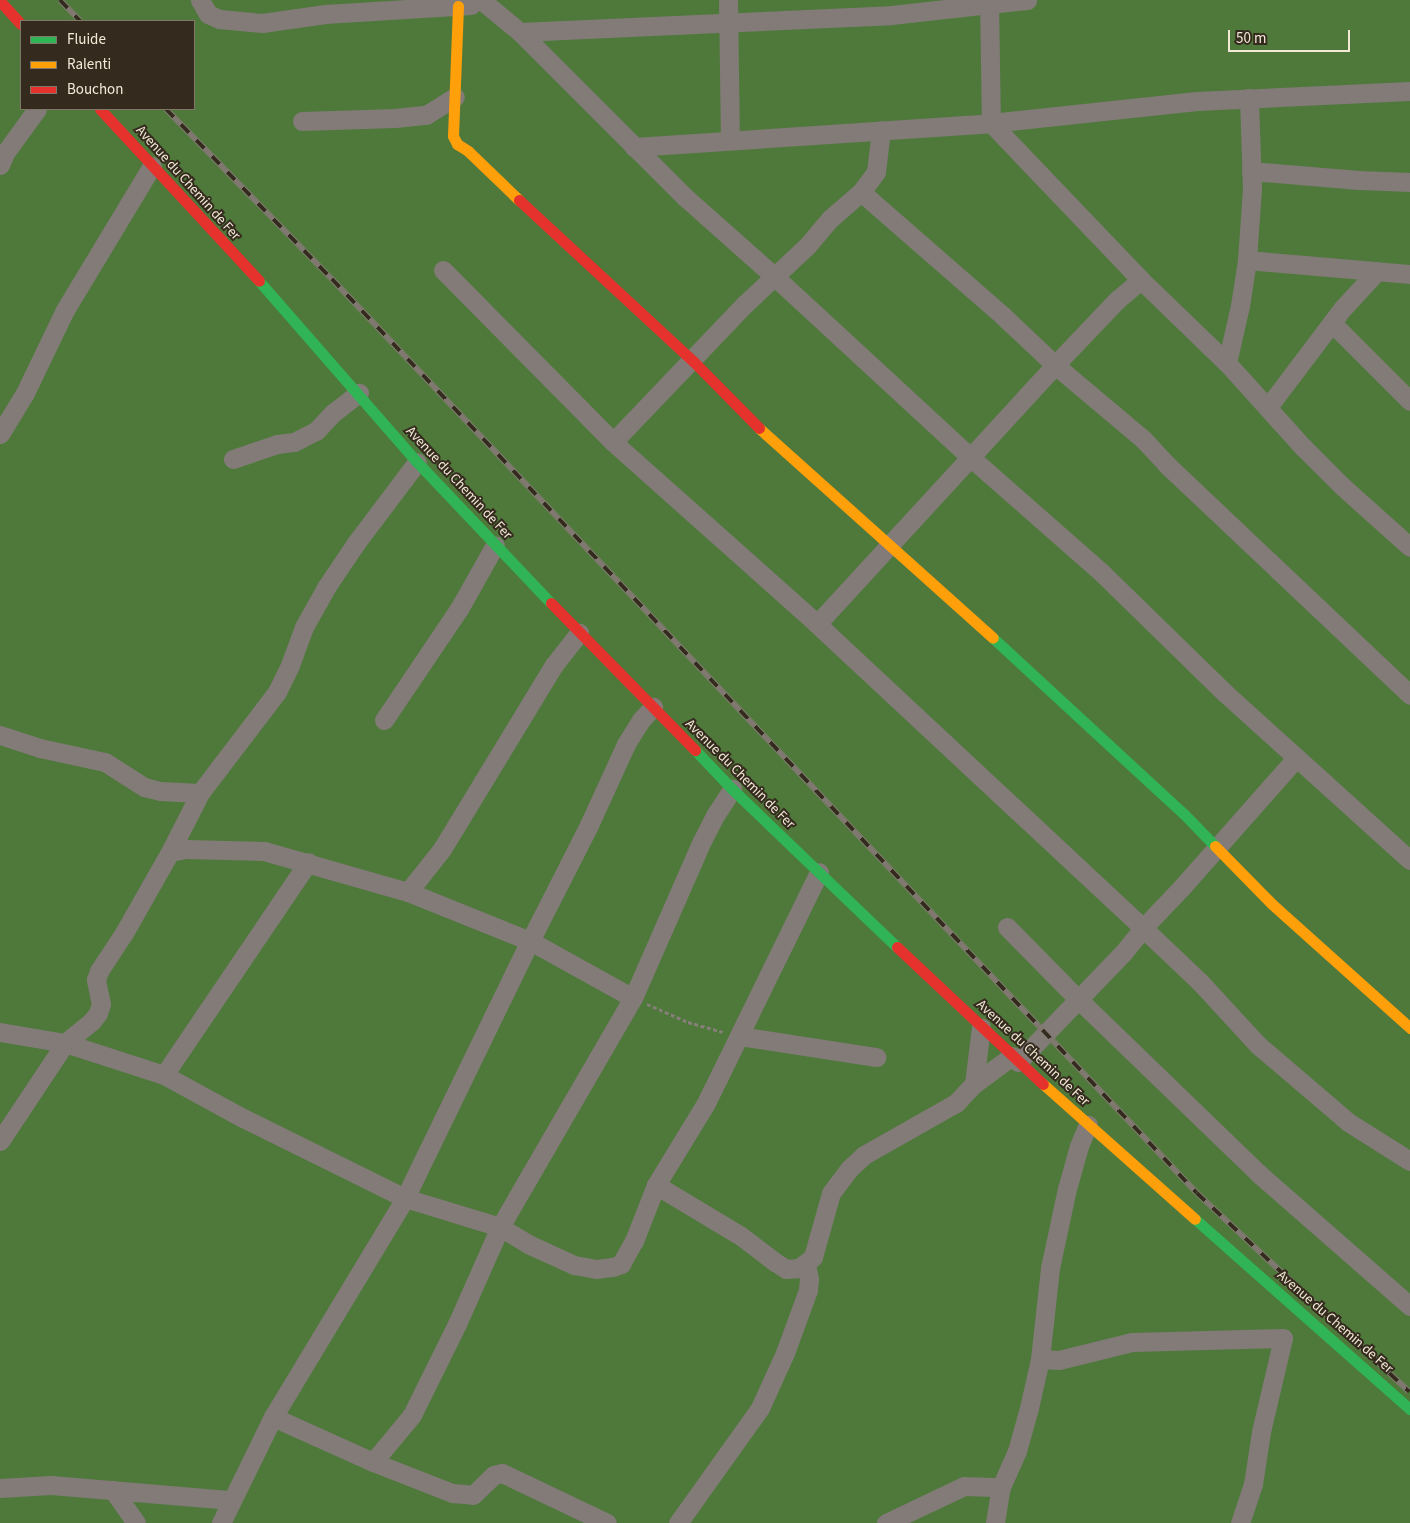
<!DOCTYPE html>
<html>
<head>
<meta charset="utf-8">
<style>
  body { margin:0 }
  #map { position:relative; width:1410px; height:1523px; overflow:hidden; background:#4b4030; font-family:"Source Sans 3",sans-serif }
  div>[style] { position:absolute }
  .green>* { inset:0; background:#4f783b }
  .path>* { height:3px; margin-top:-1.5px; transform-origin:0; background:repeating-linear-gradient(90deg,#867f79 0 4px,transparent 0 6.5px) }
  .street>* { height:19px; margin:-9.5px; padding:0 9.5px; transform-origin:9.5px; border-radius:9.5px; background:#827b78 }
  .fast>* { height:11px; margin:-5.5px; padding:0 5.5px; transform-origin:5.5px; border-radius:5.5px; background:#30b455 }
  .slow>* { height:11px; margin:-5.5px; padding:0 5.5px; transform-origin:5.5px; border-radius:5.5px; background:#ff9f0a }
  .jam>* { height:11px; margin:-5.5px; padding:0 5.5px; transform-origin:5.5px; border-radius:5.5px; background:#e5322d }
  .rail>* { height:5.5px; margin-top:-2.75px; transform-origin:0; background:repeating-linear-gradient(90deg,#342b1e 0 11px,#817971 0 22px); box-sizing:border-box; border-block:1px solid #817971 }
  span { translate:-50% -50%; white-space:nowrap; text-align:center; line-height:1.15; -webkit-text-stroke:4px #342b1e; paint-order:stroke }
  .street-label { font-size:14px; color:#f4e9d7 }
  .legend { position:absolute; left:20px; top:20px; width:175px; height:90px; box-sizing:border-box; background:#342b1e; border:1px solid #817768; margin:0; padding:6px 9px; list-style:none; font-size:15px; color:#f4e9d7 }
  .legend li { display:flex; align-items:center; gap:10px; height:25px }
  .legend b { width:25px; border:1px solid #817768 }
  .scale { position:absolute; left:1228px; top:30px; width:122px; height:22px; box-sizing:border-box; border:2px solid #f4e9d7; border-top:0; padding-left:6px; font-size:15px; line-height:18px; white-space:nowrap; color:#f4e9d7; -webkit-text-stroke:4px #342b1e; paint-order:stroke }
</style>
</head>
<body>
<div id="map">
  <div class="green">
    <i style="clip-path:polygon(evenodd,0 0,1410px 0,1410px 1523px,0 1523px,0 0,21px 21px,194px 21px,194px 109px,21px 109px,21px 21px)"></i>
  </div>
  <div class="path">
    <i style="left:647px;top:1004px;width:45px;rotate:23.7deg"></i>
    <i style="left:688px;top:1022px;width:36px;rotate:16deg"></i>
  </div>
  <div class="street">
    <i style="left:200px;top:0;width:16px;rotate:60deg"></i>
    <i style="left:208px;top:14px;width:12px;rotate:24deg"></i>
    <i style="left:219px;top:19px;width:43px;rotate:5.3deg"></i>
    <i style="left:262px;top:23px;width:64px;rotate:-8.1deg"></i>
    <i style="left:325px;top:14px;width:146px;rotate:-3.5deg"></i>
    <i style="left:481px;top:0;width:50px;rotate:39.4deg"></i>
    <i style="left:520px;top:32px;width:235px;rotate:45deg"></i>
    <i style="left:686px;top:198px;width:119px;rotate:41.6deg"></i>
    <i style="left:775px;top:277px;width:264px;rotate:42.7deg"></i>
    <i style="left:969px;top:456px;width:177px;rotate:41.3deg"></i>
    <i style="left:1102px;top:573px;width:172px;rotate:44.3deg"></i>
    <i style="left:1225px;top:693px;width:249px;rotate:42.1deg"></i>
    <i style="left:728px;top:0;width:139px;rotate:89.2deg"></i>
    <i style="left:989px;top:0;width:123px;rotate:89.1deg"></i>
    <i style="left:991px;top:123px;width:217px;rotate:46.3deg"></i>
    <i style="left:1141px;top:280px;width:120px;rotate:44deg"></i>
    <i style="left:1227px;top:363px;width:113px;rotate:47.9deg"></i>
    <i style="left:1303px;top:447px;width:55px;rotate:45deg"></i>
    <i style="left:1342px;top:486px;width:91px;rotate:41.9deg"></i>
    <i style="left:520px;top:32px;width:371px;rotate:-2.6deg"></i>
    <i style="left:891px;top:15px;width:137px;rotate:-6.3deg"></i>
    <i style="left:302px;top:121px;width:93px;rotate:-1.8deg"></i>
    <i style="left:395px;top:118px;width:31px;rotate:-6deg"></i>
    <i style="left:426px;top:115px;width:34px;rotate:-32deg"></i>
    <i style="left:634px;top:147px;width:358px;rotate:-3.8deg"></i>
    <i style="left:991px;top:123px;width:207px;rotate:-6.1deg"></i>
    <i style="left:1197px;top:101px;width:213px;rotate:-2.7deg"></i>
    <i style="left:0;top:165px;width:13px;rotate:-67deg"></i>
    <i style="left:5px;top:153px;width:54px;rotate:-54deg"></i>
    <i style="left:1251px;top:171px;width:108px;rotate:4.8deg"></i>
    <i style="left:1359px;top:180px;width:51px;rotate:2.2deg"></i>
    <i style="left:861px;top:192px;width:25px;rotate:-53deg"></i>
    <i style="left:876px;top:172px;width:42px;rotate:-83.2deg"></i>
    <i style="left:1247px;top:260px;width:164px;rotate:4.9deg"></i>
    <i style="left:443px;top:270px;width:242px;rotate:45.3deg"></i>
    <i style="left:613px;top:442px;width:273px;rotate:41.7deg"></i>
    <i style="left:817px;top:624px;width:446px;rotate:43deg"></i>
    <i style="left:1143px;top:928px;width:79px;rotate:43.5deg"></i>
    <i style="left:1200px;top:982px;width:86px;rotate:47.4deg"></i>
    <i style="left:1258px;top:1045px;width:118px;rotate:40.5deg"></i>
    <i style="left:1348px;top:1122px;width:73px;rotate:32.2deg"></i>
    <i style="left:1332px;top:323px;width:110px;rotate:45deg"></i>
    <i style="left:1227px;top:363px;width:58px;rotate:-77.2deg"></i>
    <i style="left:1240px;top:306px;width:47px;rotate:-81.3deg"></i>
    <i style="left:1247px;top:260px;width:71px;rotate:-86deg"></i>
    <i style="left:1252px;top:189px;width:91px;rotate:-91.9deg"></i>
    <i style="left:1268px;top:407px;width:124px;rotate:-52.9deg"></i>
    <i style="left:1343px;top:308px;width:50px;rotate:-47.4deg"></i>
    <i style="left:0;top:434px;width:48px;rotate:-58.6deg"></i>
    <i style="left:25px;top:393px;width:92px;rotate:-64.3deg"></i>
    <i style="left:65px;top:310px;width:168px;rotate:-58.9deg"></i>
    <i style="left:613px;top:442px;width:191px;rotate:-46.3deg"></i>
    <i style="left:745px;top:304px;width:86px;rotate:-43.1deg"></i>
    <i style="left:808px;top:245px;width:35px;rotate:-50deg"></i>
    <i style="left:831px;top:218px;width:40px;rotate:-41deg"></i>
    <i style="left:861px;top:192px;width:187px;rotate:41.1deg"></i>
    <i style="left:1002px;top:315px;width:73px;rotate:43.3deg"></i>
    <i style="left:1055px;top:365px;width:115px;rotate:40.1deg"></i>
    <i style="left:1143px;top:439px;width:34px;rotate:47deg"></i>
    <i style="left:1166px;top:464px;width:336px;rotate:43.4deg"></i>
    <i style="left:233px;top:459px;width:46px;rotate:-18.8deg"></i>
    <i style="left:277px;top:444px;width:17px;rotate:-7deg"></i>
    <i style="left:294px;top:442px;width:25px;rotate:-27deg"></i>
    <i style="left:316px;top:431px;width:25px;rotate:-47deg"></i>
    <i style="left:333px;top:413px;width:33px;rotate:-38deg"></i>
    <i style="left:817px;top:624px;width:352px;rotate:-47.4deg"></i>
    <i style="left:1055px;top:365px;width:90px;rotate:-46.4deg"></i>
    <i style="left:1117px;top:300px;width:31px;rotate:-40deg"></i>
    <i style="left:384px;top:720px;width:134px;rotate:-56deg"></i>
    <i style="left:459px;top:609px;width:73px;rotate:-60.6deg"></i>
    <i style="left:0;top:735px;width:42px;rotate:18deg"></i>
    <i style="left:40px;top:748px;width:66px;rotate:12.2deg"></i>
    <i style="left:105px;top:762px;width:46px;rotate:32.7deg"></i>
    <i style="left:144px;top:787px;width:16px;rotate:14deg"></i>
    <i style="left:160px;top:791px;width:40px;rotate:2.9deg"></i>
    <i style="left:170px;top:852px;width:66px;rotate:-63deg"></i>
    <i style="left:200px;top:793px;width:127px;rotate:-52.7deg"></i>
    <i style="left:277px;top:692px;width:30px;rotate:-64deg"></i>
    <i style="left:290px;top:665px;width:40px;rotate:-69.8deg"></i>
    <i style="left:304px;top:627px;width:47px;rotate:-60.7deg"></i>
    <i style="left:327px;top:586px;width:52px;rotate:-56deg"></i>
    <i style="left:356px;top:543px;width:101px;rotate:-53deg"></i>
    <i style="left:1007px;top:927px;width:103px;rotate:45.4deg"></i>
    <i style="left:1079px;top:1000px;width:249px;rotate:44deg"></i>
    <i style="left:1258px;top:1173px;width:202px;rotate:41.2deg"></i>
    <i style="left:633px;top:998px;width:118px;rotate:-151deg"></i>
    <i style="left:530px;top:941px;width:130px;rotate:-63deg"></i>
    <i style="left:589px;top:825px;width:89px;rotate:-65.4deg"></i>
    <i style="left:626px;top:744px;width:28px;rotate:-58deg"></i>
    <i style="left:641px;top:720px;width:18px;rotate:-47deg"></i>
    <i style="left:0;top:1032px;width:66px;rotate:9.6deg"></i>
    <i style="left:65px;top:1043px;width:104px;rotate:17.9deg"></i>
    <i style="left:164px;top:1075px;width:90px;rotate:28.6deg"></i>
    <i style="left:243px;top:1118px;width:181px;rotate:26.3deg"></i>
    <i style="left:405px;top:1198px;width:99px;rotate:17deg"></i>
    <i style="left:500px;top:1227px;width:33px;rotate:31deg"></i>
    <i style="left:528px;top:1244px;width:51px;rotate:24.5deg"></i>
    <i style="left:574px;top:1265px;width:22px;rotate:10deg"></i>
    <i style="left:596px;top:1269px;width:17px;rotate:-7deg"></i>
    <i style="left:613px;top:1267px;width:9px;rotate:-21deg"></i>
    <i style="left:621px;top:1264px;width:26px;rotate:-61deg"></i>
    <i style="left:634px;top:1241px;width:60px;rotate:-68.6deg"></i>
    <i style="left:656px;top:1185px;width:96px;rotate:-58.6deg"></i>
    <i style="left:706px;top:1103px;width:257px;rotate:-63.9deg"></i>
    <i style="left:739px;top:1036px;width:139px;rotate:8.7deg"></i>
    <i style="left:1018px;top:1062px;width:151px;rotate:-46.1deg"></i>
    <i style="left:1123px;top:953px;width:32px;rotate:-51deg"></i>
    <i style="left:1143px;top:928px;width:57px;rotate:-46.4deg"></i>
    <i style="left:1182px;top:887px;width:172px;rotate:-48.5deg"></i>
    <i style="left:164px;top:1075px;width:257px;rotate:-55.9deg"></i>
    <i style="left:974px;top:1084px;width:57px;rotate:-83deg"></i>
    <i style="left:0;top:1141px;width:118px;rotate:-56.4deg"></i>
    <i style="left:65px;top:1043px;width:35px;rotate:-39deg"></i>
    <i style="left:92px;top:1021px;width:10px;rotate:-53deg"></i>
    <i style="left:98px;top:1013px;width:9px;rotate:-72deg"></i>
    <i style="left:101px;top:1004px;width:25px;rotate:-102deg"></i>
    <i style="left:96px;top:980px;width:9px;rotate:-72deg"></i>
    <i style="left:99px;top:971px;width:45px;rotate:-56.7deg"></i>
    <i style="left:124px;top:933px;width:93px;rotate:-60.4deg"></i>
    <i style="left:170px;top:852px;width:16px;rotate:-11deg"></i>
    <i style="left:186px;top:849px;width:78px;rotate:1.5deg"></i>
    <i style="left:264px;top:851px;width:150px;rotate:15.9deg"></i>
    <i style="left:408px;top:892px;width:55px;rotate:-51.7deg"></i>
    <i style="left:442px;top:849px;width:215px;rotate:-58.7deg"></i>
    <i style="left:554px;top:665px;width:41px;rotate:-52deg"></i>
    <i style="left:656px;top:1185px;width:99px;rotate:31deg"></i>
    <i style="left:741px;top:1236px;width:43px;rotate:37.4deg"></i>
    <i style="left:775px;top:1262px;width:13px;rotate:32deg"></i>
    <i style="left:786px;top:1269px;width:13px;rotate:-4deg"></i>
    <i style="left:799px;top:1268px;width:18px;rotate:-38deg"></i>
    <i style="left:813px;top:1257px;width:66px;rotate:-74.3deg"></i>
    <i style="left:831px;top:1193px;width:30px;rotate:-53deg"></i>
    <i style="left:849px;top:1169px;width:21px;rotate:-43deg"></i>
    <i style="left:864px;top:1155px;width:106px;rotate:-29.5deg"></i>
    <i style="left:956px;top:1103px;width:26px;rotate:-47deg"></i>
    <i style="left:974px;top:1084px;width:47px;rotate:-36.4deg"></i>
    <i style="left:1040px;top:1359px;width:19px;rotate:3deg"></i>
    <i style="left:1059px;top:1360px;width:75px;rotate:-13.9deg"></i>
    <i style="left:1132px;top:1342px;width:151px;rotate:-1.5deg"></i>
    <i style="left:1283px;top:1338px;width:97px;rotate:103.2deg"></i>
    <i style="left:1261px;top:1432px;width:53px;rotate:98.7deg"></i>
    <i style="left:1253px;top:1484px;width:41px;rotate:108.4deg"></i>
    <i style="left:273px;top:1417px;width:110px;rotate:24.2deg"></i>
    <i style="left:373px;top:1462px;width:85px;rotate:21.4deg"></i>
    <i style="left:452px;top:1493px;width:21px;rotate:5deg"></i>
    <i style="left:473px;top:1495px;width:29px;rotate:-44deg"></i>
    <i style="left:494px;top:1475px;width:8px;rotate:-14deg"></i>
    <i style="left:502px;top:1473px;width:116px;rotate:25.5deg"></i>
    <i style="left:373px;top:1462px;width:61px;rotate:-50.3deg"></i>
    <i style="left:412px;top:1415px;width:102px;rotate:-63.7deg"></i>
    <i style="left:457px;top:1324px;width:106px;rotate:-66.1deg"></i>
    <i style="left:500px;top:1227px;width:265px;rotate:-59.9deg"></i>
    <i style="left:633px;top:998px;width:171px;rotate:-66.3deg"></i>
    <i style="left:702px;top:841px;width:30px;rotate:-63deg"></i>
    <i style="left:716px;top:814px;width:30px;rotate:-57deg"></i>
    <i style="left:0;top:1488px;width:51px;rotate:-3.4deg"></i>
    <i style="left:51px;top:1485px;width:181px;rotate:4.8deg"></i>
    <i style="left:113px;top:1490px;width:40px;rotate:55.1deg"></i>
    <i style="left:221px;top:1523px;width:118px;rotate:-63.9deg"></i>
    <i style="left:273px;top:1417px;width:256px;rotate:-58.9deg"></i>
    <i style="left:405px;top:1198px;width:286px;rotate:-64.1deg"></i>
    <i style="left:530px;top:941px;width:131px;rotate:-158.1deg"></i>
    <i style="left:678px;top:1523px;width:141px;rotate:-54.5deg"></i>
    <i style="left:760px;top:1408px;width:60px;rotate:-65.6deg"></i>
    <i style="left:785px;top:1353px;width:67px;rotate:-69.9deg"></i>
    <i style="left:808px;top:1290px;width:11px;rotate:-85deg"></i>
    <i style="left:809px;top:1279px;width:15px;rotate:-101deg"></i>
    <i style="left:886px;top:1523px;width:86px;rotate:-25.4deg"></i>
    <i style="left:964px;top:1486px;width:37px;rotate:2deg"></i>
    <i style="left:995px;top:1523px;width:36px;rotate:-81deg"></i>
    <i style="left:1001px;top:1487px;width:39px;rotate:-66deg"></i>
    <i style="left:1017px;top:1451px;width:45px;rotate:-74.4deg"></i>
    <i style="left:1029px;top:1408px;width:50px;rotate:-77.3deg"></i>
    <i style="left:1040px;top:1359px;width:92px;rotate:-83.7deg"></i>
    <i style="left:1050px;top:1268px;width:81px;rotate:-77.9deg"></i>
    <i style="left:1067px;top:1189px;width:45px;rotate:-74.4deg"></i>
    <i style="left:1079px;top:1146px;width:23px;rotate:-67deg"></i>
  </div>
  <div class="fast">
    <i style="left:259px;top:281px;width:240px;rotate:48.9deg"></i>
    <i style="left:417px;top:462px;width:195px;rotate:46.5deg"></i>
    <i style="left:993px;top:638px;width:260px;rotate:42.7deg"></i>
    <i style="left:1184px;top:814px;width:45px;rotate:45.9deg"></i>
    <i style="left:695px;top:750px;width:54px;rotate:46.5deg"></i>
    <i style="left:732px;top:789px;width:228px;rotate:43.8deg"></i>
    <i style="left:1195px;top:1219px;width:287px;rotate:41.5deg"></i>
  </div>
  <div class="slow">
    <i style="left:458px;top:6px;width:130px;rotate:92.2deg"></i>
    <i style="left:453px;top:136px;width:9px;rotate:63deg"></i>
    <i style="left:457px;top:144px;width:13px;rotate:32deg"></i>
    <i style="left:468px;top:151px;width:71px;rotate:43.9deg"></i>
    <i style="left:759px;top:428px;width:314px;rotate:41.9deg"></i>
    <i style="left:1215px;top:846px;width:81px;rotate:45.5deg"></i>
    <i style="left:1272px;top:904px;width:186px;rotate:41.9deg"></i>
    <i style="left:1043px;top:1084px;width:203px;rotate:41.6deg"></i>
  </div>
  <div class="jam">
    <i style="left:0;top:1px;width:31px;rotate:48deg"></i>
    <i style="left:100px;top:109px;width:234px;rotate:47.2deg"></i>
    <i style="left:519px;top:200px;width:237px;rotate:42.8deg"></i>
    <i style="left:693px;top:361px;width:94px;rotate:45.4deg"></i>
    <i style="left:551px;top:603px;width:206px;rotate:45.6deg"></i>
    <i style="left:897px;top:947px;width:200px;rotate:43.2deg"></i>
  </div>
  <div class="rail">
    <i style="left:60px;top:0;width:29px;rotate:46deg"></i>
    <i style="left:166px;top:109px;width:238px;rotate:45.7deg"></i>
    <i style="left:332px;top:279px;width:1258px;rotate:46.58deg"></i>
    <i style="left:1197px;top:1193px;width:291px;rotate:43.1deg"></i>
  </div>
  <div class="street-label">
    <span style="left:188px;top:183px;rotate:48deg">Avenue du Chemin de Fer</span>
    <span style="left:459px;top:483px;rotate:47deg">Avenue du Chemin de Fer</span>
    <span style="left:740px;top:774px;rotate:45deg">Avenue du Chemin de Fer</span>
    <span style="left:1033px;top:1053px;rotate:43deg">Avenue du Chemin de Fer</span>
    <span style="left:1335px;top:1322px;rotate:41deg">Avenue du Chemin de Fer</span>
  </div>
  <ul class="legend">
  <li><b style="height:6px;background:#30b455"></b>Fluide</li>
  <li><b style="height:6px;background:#ff9f0a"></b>Ralenti</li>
  <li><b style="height:6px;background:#e5322d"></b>Bouchon</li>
  </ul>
  <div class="scale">50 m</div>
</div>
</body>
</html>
